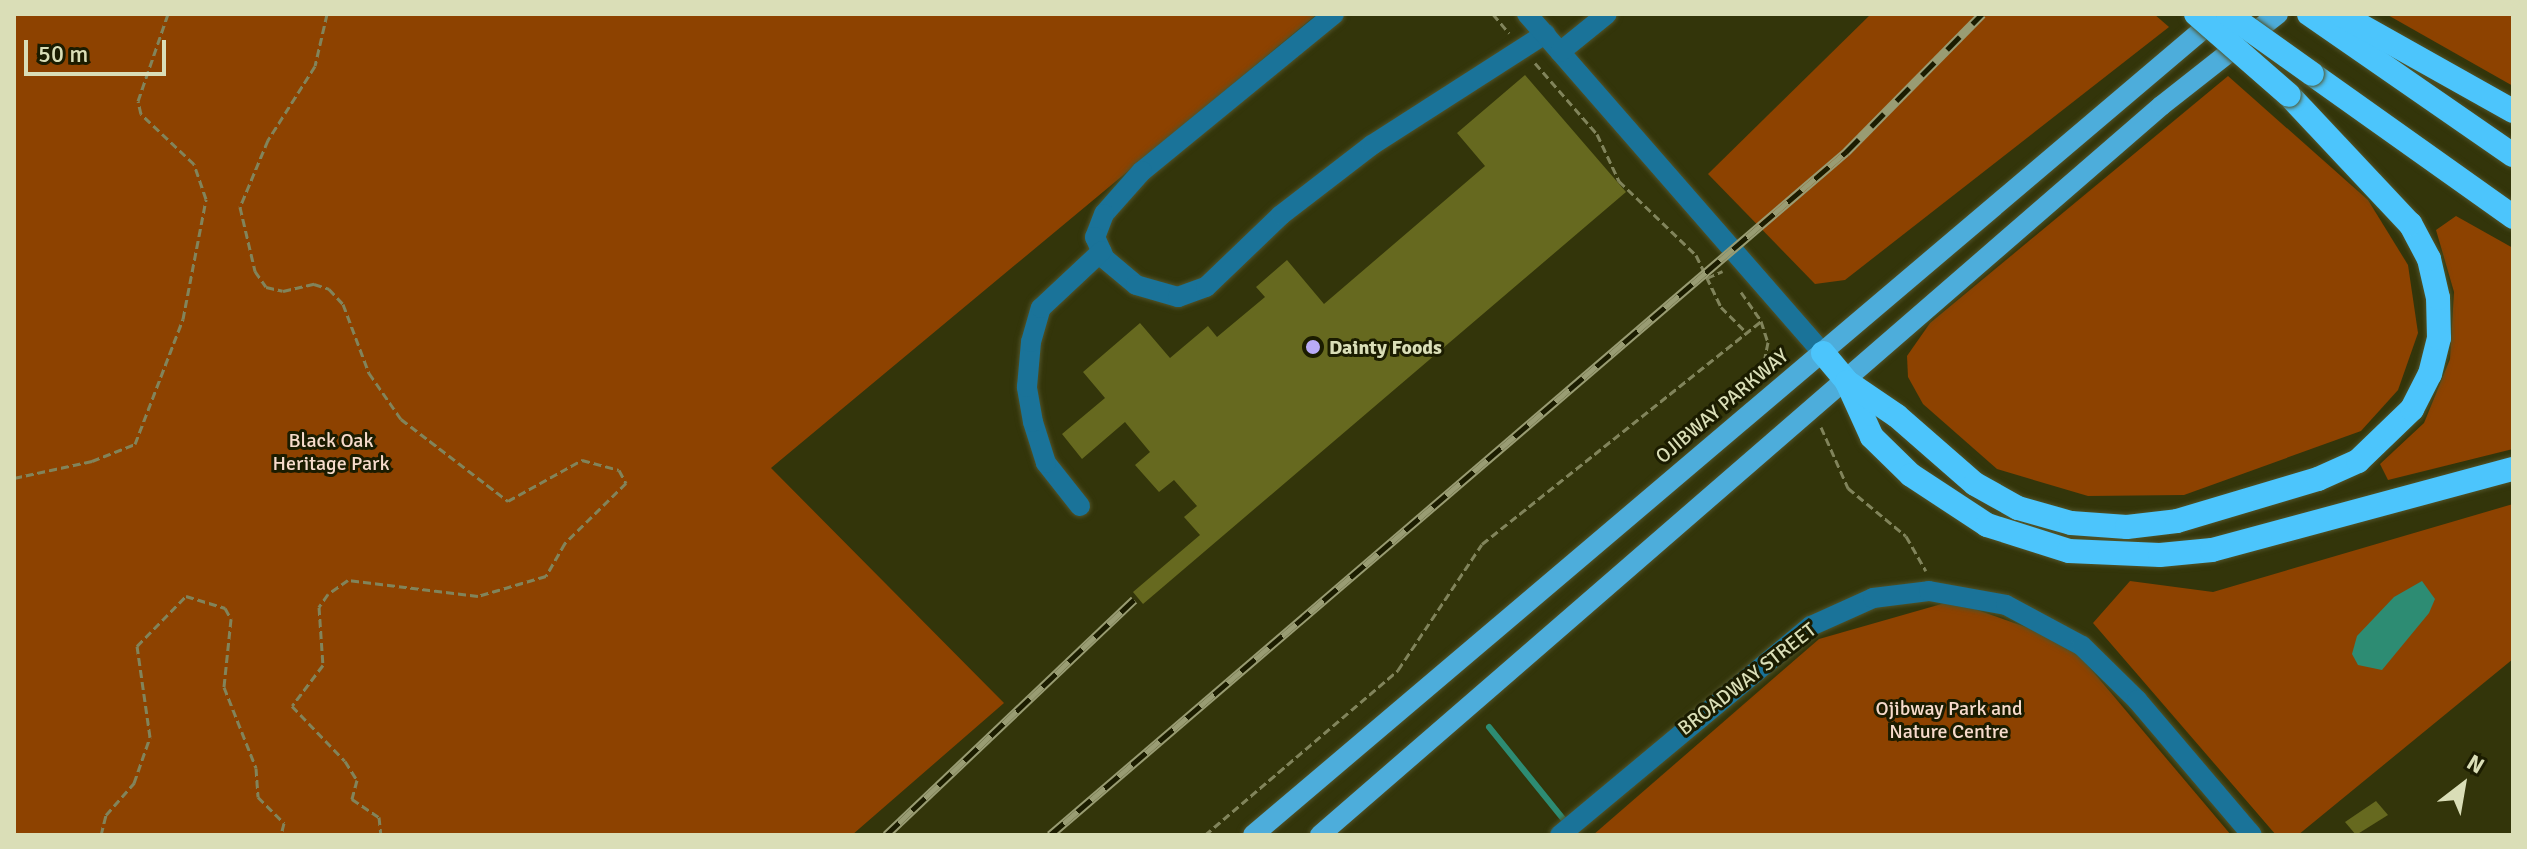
<!DOCTYPE html>
<html>
<head>
<meta charset="utf-8">
<style>
  body { margin:0 }
  #map { position:relative; width:2527px; height:849px; overflow:hidden; background:#33350a; font-family:Signika,sans-serif }
  div>[style] { position:absolute }
  .green>* { inset:0; background:#8d4200 }
  .water>* { inset:0; background:#2d8c73 }
  .stream>* { height:6px; margin:-3px; padding:0 3px; transform-origin:3px; border-radius:3px; background:#2d8c73 }
  .building>* { inset:0; background:#66691f }
  .path>* { height:3px; margin-top:-1.5px; transform-origin:0; background:repeating-linear-gradient(90deg,#81845b 0 8px,transparent 0 12px) }
  .roads { filter:drop-shadow(0 0 2px #515329) drop-shadow(0 0 2px #515329) }
  .minor>* { height:20px; margin:-10px; padding:0 10px; transform-origin:10px; border-radius:10px; background:#1a7399 }
  .major>* { height:20px; margin:-10px; padding:0 10px; transform-origin:10px; border-radius:10px; background:#4daddb }
  .highway>* { height:24px; margin:-12px; padding:0 12px; transform-origin:12px; border-radius:12px; background:#4cc5fc }
  .rail>* { height:9px; margin-top:-4.5px; transform-origin:0; background:repeating-linear-gradient(90deg,#1b1c00 0 18px,#999c73 0 36px); box-sizing:border-box; border-block:2px solid #999c73 }
  .bridges { filter:drop-shadow(0 0 2px #515329) drop-shadow(0 0 2px #515329) }
  .highway-bridge>* { height:24px; margin:-12px; padding:0 12px; transform-origin:12px; border-radius:12px; background:#4cc5fc }
  .dots>* { width:22px; height:22px; translate:-50% -50%; box-sizing:border-box; border:4px solid #1b1c00; border-radius:50% }
  span { translate:-50% -50%; white-space:nowrap; text-align:center; line-height:1.15; -webkit-text-stroke:6px #1b1c00; paint-order:stroke }
  .poi-label { font-size:20px; color:#dadeb7; font-weight:700 }
  .left { translate:0 -50%; text-align:left }
  .street-label { font-size:20px; color:#dadeb7 }
  .park-label { font-size:20px; color:#f7dbcb }
  .frame { position:absolute; inset:0; border:16px solid #dadeb7; pointer-events:none }
  .north { position:absolute; left:2423px; top:745px; width:80px; height:80px; -webkit-text-stroke:6px #1b1c00; paint-order:stroke; rotate:31deg; font-size:22px; font-weight:700; line-height:32px; text-align:center; color:#dadeb7 }
  .north::after { content:''; display:block; margin:auto; width:28px; height:36px; background:#dadeb7; clip-path:polygon(50% 0,100% 100%,50% 72%,0 100%) }
  .scale { position:absolute; left:24px; top:40px; width:142px; height:36px; box-sizing:border-box; border:4px solid #dadeb7; border-top:0; padding-left:10px; font-size:24px; line-height:28px; white-space:nowrap; color:#dadeb7; -webkit-text-stroke:6px #1b1c00; paint-order:stroke }
</style>
</head>
<body>
<div id="map">
  <div class="green">
    <i style="clip-path:polygon(14px 14px,1317px 14px,771px 468px,1004px 703px,852px 835px,14px 835px)"></i>
    <i style="clip-path:polygon(1871px 14px,2154px 14px,2169px 27px,1845px 280px,1815px 284px,1708px 174px)"></i>
    <i style="clip-path:polygon(2386px 14px,2513px 14px,2513px 86px)"></i>
    <i style="clip-path:polygon(2228px 76px,2368px 200px,2408px 265px,2418px 333px,2398px 390px,2361px 431px,2184px 495px,2088px 496px,1997px 469px,1923px 404px,1908px 377px,1907px 356px,1930px 323px)"></i>
    <i style="clip-path:polygon(2456px 216px,2513px 248px,2513px 449px,2388px 480px,2380px 464px,2424px 423px,2450px 359px,2454px 292px,2436px 230px)"></i>
    <i style="clip-path:polygon(2513px 504px,2513px 659px,2298px 835px,2276px 835px,2093px 623px,2130px 581px,2213px 592px)"></i>
    <i style="clip-path:polygon(1952px 601px,2068px 642px,2231px 835px,1593px 835px,1819px 639px)"></i>
  </div>
  <div class="water">
    <i style="clip-path:polygon(2422px 581px,2435px 599px,2429px 613px,2382px 670px,2358px 665px,2352px 654px,2357px 636px,2394px 597px)"></i>
  </div>
  <div class="stream">
    <i style="left:1489px;top:727px;width:139px;rotate:51.1deg"></i>
  </div>
  <div class="building">
    <i style="clip-path:polygon(1525px 75px,1626px 192px,1143px 604px,1133px 592px,1200px 535px,1184px 517px,1197px 506px,1174px 480px,1159px 492px,1135px 465px,1150px 452px,1125px 422px,1082px 459px,1062px 434px,1105px 398px,1083px 372px,1140px 323px,1170px 358px,1208px 326px,1217px 337px,1265px 297px,1256px 287px,1287px 260px,1324px 304px,1485px 166px,1457px 133px)"></i>
    <i style="clip-path:polygon(2376px 801px,2388px 815px,2356px 835px,2345px 822px)"></i>
  </div>
  <div class="path">
    <i style="left:327px;top:14px;width:53px;rotate:103deg"></i>
    <i style="left:315px;top:66px;width:88px;rotate:122.4deg"></i>
    <i style="left:268px;top:140px;width:73px;rotate:112.7deg"></i>
    <i style="left:240px;top:207px;width:66px;rotate:76.8deg"></i>
    <i style="left:255px;top:271px;width:19px;rotate:55deg"></i>
    <i style="left:266px;top:287px;width:17px;rotate:13deg"></i>
    <i style="left:283px;top:291px;width:32px;rotate:-13deg"></i>
    <i style="left:314px;top:284px;width:16px;rotate:18deg"></i>
    <i style="left:329px;top:289px;width:21px;rotate:47deg"></i>
    <i style="left:343px;top:304px;width:74px;rotate:69.4deg"></i>
    <i style="left:369px;top:373px;width:56px;rotate:55.2deg"></i>
    <i style="left:401px;top:419px;width:135px;rotate:37.5deg"></i>
    <i style="left:508px;top:501px;width:85px;rotate:-29deg"></i>
    <i style="left:582px;top:460px;width:38px;rotate:15deg"></i>
    <i style="left:619px;top:470px;width:15px;rotate:62deg"></i>
    <i style="left:626px;top:483px;width:86px;rotate:135.5deg"></i>
    <i style="left:565px;top:543px;width:38px;rotate:120deg"></i>
    <i style="left:546px;top:576px;width:71px;rotate:163.6deg"></i>
    <i style="left:478px;top:596px;width:131px;rotate:-173deg"></i>
    <i style="left:348px;top:580px;width:24px;rotate:145deg"></i>
    <i style="left:328px;top:594px;width:16px;rotate:125deg"></i>
    <i style="left:319px;top:607px;width:58px;rotate:86.1deg"></i>
    <i style="left:323px;top:665px;width:51px;rotate:127.1deg"></i>
    <i style="left:292px;top:706px;width:76px;rotate:46.1deg"></i>
    <i style="left:345px;top:761px;width:22px;rotate:58deg"></i>
    <i style="left:357px;top:780px;width:20px;rotate:105deg"></i>
    <i style="left:352px;top:799px;width:32px;rotate:34deg"></i>
    <i style="left:379px;top:817px;width:18px;rotate:84deg"></i>
    <i style="left:1493px;top:14px;width:25px;rotate:50deg"></i>
    <i style="left:1535px;top:63px;width:94px;rotate:48.9deg"></i>
    <i style="left:1597px;top:134px;width:52px;rotate:64.9deg"></i>
    <i style="left:1619px;top:181px;width:107px;rotate:43.9deg"></i>
    <i style="left:1696px;top:255px;width:58px;rotate:64.3deg"></i>
    <i style="left:1721px;top:307px;width:33px;rotate:45deg"></i>
    <i style="left:1707px;top:278px;width:17px;rotate:-24deg"></i>
    <i style="left:1741px;top:292px;width:35px;rotate:55deg"></i>
    <i style="left:1821px;top:427px;width:67px;rotate:66.1deg"></i>
    <i style="left:1848px;top:488px;width:75px;rotate:39.6deg"></i>
    <i style="left:1906px;top:536px;width:40px;rotate:60.3deg"></i>
    <i style="left:14px;top:478px;width:80px;rotate:-12.3deg"></i>
    <i style="left:92px;top:461px;width:46px;rotate:-21.6deg"></i>
    <i style="left:135px;top:444px;width:134px;rotate:-69deg"></i>
    <i style="left:183px;top:319px;width:122px;rotate:-79.1deg"></i>
    <i style="left:206px;top:199px;width:37px;rotate:-109deg"></i>
    <i style="left:194px;top:164px;width:73px;rotate:-136.7deg"></i>
    <i style="left:141px;top:114px;width:13px;rotate:-103deg"></i>
    <i style="left:138px;top:101px;width:92px;rotate:-71deg"></i>
    <i style="left:101px;top:835px;width:21px;rotate:-76deg"></i>
    <i style="left:106px;top:815px;width:43px;rotate:-48.8deg"></i>
    <i style="left:134px;top:783px;width:49px;rotate:-70.8deg"></i>
    <i style="left:150px;top:737px;width:92px;rotate:-98.1deg"></i>
    <i style="left:137px;top:646px;width:70px;rotate:-45.6deg"></i>
    <i style="left:186px;top:596px;width:41px;rotate:17.1deg"></i>
    <i style="left:225px;top:608px;width:13px;rotate:61deg"></i>
    <i style="left:231px;top:619px;width:68px;rotate:95.9deg"></i>
    <i style="left:224px;top:687px;width:87px;rotate:68.4deg"></i>
    <i style="left:256px;top:768px;width:29px;rotate:86deg"></i>
    <i style="left:258px;top:797px;width:37px;rotate:45deg"></i>
    <i style="left:284px;top:823px;width:12px;rotate:104deg"></i>
    <i style="left:1205px;top:835px;width:254px;rotate:-40.5deg"></i>
    <i style="left:1398px;top:670px;width:151px;rotate:-56.3deg"></i>
    <i style="left:1482px;top:544px;width:357px;rotate:-38.6deg"></i>
    <i style="left:1761px;top:321px;width:22px;rotate:72deg"></i>
    <i style="left:1768px;top:342px;width:20px;rotate:101deg"></i>
    <i style="left:1764px;top:362px;width:11px;rotate:41deg"></i>
  </div>
  <div class="roads">
    <div class="minor">
      <i style="left:1334px;top:14px;width:248px;rotate:140.7deg"></i>
      <i style="left:1142px;top:171px;width:57px;rotate:131.5deg"></i>
      <i style="left:1104px;top:214px;width:25px;rotate:111deg"></i>
      <i style="left:1095px;top:237px;width:24px;rotate:66deg"></i>
      <i style="left:1105px;top:259px;width:40px;rotate:40deg"></i>
      <i style="left:1136px;top:285px;width:44px;rotate:15.9deg"></i>
      <i style="left:1178px;top:297px;width:30px;rotate:-20deg"></i>
      <i style="left:1206px;top:287px;width:104px;rotate:-43.8deg"></i>
      <i style="left:1281px;top:215px;width:115px;rotate:-37.6deg"></i>
      <i style="left:1372px;top:145px;width:206px;rotate:-32.7deg"></i>
      <i style="left:1527px;top:14px;width:450px;rotate:48.9deg"></i>
      <i style="left:1560px;top:52px;width:60px;rotate:-39deg"></i>
      <i style="left:1080px;top:506px;width:55px;rotate:-128.3deg"></i>
      <i style="left:1046px;top:463px;width:43px;rotate:-107.6deg"></i>
      <i style="left:1033px;top:422px;width:36px;rotate:-100deg"></i>
      <i style="left:1027px;top:387px;width:45px;rotate:-84.9deg"></i>
      <i style="left:1031px;top:342px;width:35px;rotate:-74deg"></i>
      <i style="left:1041px;top:308px;width:83px;rotate:-43.1deg"></i>
      <i style="left:1560px;top:835px;width:327px;rotate:-39.8deg"></i>
      <i style="left:1811px;top:626px;width:68px;rotate:-24.3deg"></i>
      <i style="left:1873px;top:598px;width:56px;rotate:-7.1deg"></i>
      <i style="left:1929px;top:591px;width:78px;rotate:10.3deg"></i>
      <i style="left:2006px;top:605px;width:86px;rotate:28.3deg"></i>
      <i style="left:2082px;top:646px;width:77px;rotate:44.5deg"></i>
      <i style="left:2137px;top:700px;width:177px;rotate:49.6deg"></i>
    </div>
    <div class="major">
      <i style="left:1253px;top:835px;width:1268px;rotate:-40.3deg"></i>
      <i style="left:1320px;top:835px;width:1113px;rotate:-40.92deg"></i>
      <i style="left:2161px;top:106px;width:149px;rotate:-38.2deg"></i>
    </div>
    <div class="highway">
      <i style="left:2309px;top:14px;width:248px;rotate:34.7deg"></i>
      <i style="left:2340px;top:14px;width:198px;rotate:29.3deg"></i>
      <i style="left:2312px;top:74px;width:247px;rotate:35.4deg"></i>
      <i style="left:1823px;top:353px;width:38px;rotate:50deg"></i>
      <i style="left:1847px;top:382px;width:60px;rotate:65.6deg"></i>
      <i style="left:1872px;top:437px;width:54px;rotate:44.3deg"></i>
      <i style="left:1911px;top:475px;width:91px;rotate:33.3deg"></i>
      <i style="left:1987px;top:525px;width:86px;rotate:17.6deg"></i>
      <i style="left:2069px;top:551px;width:91px;rotate:2.5deg"></i>
      <i style="left:2160px;top:555px;width:52px;rotate:-5.5deg"></i>
      <i style="left:2212px;top:550px;width:312px;rotate:-15.1deg"></i>
      <i style="left:1847px;top:382px;width:60px;rotate:34.2deg"></i>
      <i style="left:1897px;top:416px;width:103px;rotate:41.1deg"></i>
      <i style="left:1975px;top:484px;width:49px;rotate:29.2deg"></i>
      <i style="left:2018px;top:508px;width:55px;rotate:15.8deg"></i>
      <i style="left:2071px;top:523px;width:56px;rotate:4.1deg"></i>
      <i style="left:2127px;top:527px;width:50px;rotate:-6.8deg"></i>
      <i style="left:2177px;top:521px;width:147px;rotate:-16.6deg"></i>
      <i style="left:2318px;top:479px;width:44px;rotate:-24.2deg"></i>
      <i style="left:2358px;top:461px;width:75px;rotate:-43.9deg"></i>
      <i style="left:2412px;top:409px;width:39px;rotate:-63deg"></i>
      <i style="left:2430px;top:374px;width:37px;rotate:-76deg"></i>
      <i style="left:2439px;top:338px;width:40px;rotate:-91.4deg"></i>
      <i style="left:2438px;top:298px;width:40px;rotate:-103deg"></i>
      <i style="left:2429px;top:259px;width:40px;rotate:-118deg"></i>
      <i style="left:2410px;top:224px;width:177px;rotate:-133.2deg"></i>
    </div>
  </div>
  <div class="rail">
    <i style="left:886px;top:835px;width:342px;rotate:-43.5deg"></i>
    <i style="left:1050px;top:835px;width:1049px;rotate:-40.63deg"></i>
    <i style="left:1846px;top:152px;width:194px;rotate:-45.4deg"></i>
  </div>
  <div class="bridges">
    <div class="highway-bridge">
      <i style="left:2196px;top:14px;width:123px;rotate:41.1deg"></i>
      <i style="left:2228px;top:14px;width:103px;rotate:35.5deg"></i>
    </div>
  </div>
  <div class="dots">
    <i style="left:1313px;top:347px;background:#b9abf7"></i>
  </div>
  <div class="poi-label">
    <span class="left" style="left:1329px;top:347px">Dainty Foods</span>
  </div>
  <div class="street-label">
    <span style="left:1722px;top:406px;rotate:-40deg">OJIBWAY PARKWAY</span>
    <span style="left:1747px;top:679px;rotate:-38deg">BROADWAY STREET</span>
  </div>
  <div class="park-label">
    <span style="left:331px;top:452px">Black Oak<br>Heritage Park</span>
    <span style="left:1949px;top:720px">Ojibway Park and<br>Nature Centre</span>
  </div>
  <div class="frame"></div>
  <div class="north">N</div>
  <div class="scale">50 m</div>
</div>
</body>
</html>
